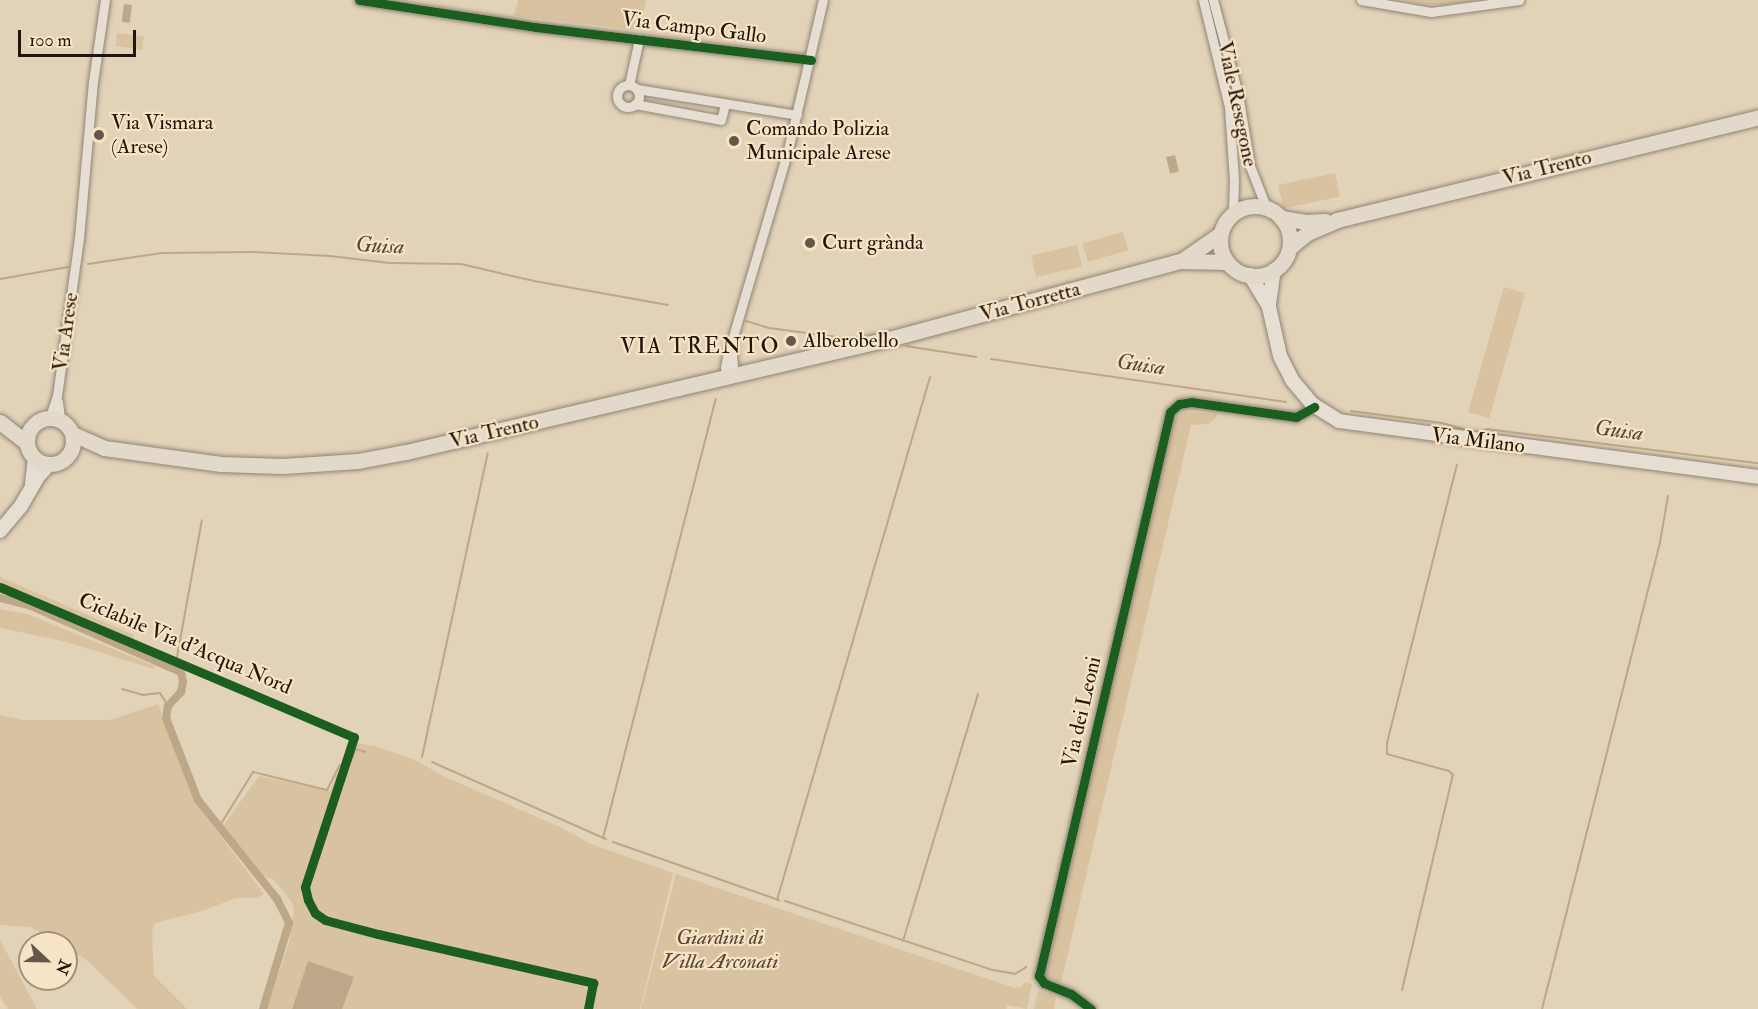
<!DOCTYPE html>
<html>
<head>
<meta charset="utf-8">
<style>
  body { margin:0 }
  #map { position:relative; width:1758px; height:1009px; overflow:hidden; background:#e2d2b8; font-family:"IM FELL Double Pica",serif }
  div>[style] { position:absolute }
  .green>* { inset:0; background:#d8c2a0; transform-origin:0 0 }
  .water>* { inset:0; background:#bca788; transform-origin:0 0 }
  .stream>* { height:2px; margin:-1px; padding:0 1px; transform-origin:1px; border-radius:1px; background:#bca788 }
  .canal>* { height:8px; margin:-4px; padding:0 4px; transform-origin:4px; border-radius:4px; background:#bca788 }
  .roads { filter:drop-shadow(0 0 2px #8f8475) drop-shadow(0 0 2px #8f8475) }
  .street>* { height:9px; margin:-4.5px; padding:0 4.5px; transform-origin:4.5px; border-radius:4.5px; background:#e6ded2 }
  .street>.ring { margin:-4.5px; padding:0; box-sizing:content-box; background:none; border:9px solid #e6ded2; border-radius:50% }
  .secondary>* { height:14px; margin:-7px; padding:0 7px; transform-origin:7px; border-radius:7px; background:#e6ded2 }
  .primary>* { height:15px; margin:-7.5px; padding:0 7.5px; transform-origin:7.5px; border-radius:7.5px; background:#e2d9ca }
  .primary>.ring { margin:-7.5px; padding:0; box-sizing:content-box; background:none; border:15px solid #e2d9ca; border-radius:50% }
  .cycleway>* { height:9px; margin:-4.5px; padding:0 4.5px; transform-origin:4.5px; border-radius:4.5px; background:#1b5e20 }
  .dots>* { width:16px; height:16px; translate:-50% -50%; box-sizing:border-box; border:3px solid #f7e4c6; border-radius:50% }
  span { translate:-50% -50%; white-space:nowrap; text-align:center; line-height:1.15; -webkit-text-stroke:4.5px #f7e4c6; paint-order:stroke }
  .street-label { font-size:21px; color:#22150e }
  .poi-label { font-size:21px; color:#22150e }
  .left { translate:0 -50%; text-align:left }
  .park-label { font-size:21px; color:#564534; font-style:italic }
  .water-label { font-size:22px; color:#594836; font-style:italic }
  .neighbourhood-label { font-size:22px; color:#22150e; letter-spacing:1.5px }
  .north { position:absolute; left:18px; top:931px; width:60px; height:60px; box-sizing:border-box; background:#f7e4c6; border:2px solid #a2917c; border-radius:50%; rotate:112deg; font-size:16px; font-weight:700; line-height:24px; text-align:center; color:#22150e }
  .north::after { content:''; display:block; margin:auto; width:21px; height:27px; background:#65574a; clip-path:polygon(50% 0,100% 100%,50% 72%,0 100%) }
  .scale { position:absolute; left:18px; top:30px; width:118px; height:27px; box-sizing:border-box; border:3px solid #22150e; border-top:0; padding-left:8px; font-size:18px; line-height:21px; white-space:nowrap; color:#22150e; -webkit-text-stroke:4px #f7e4c6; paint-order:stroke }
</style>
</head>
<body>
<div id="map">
  <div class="green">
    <i style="clip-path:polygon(518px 0,646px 0,640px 30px,514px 16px)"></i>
    <i style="clip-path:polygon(1401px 0,1482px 0,1433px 5px)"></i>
    <i style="left:117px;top:33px;width:27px;height:13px;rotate:8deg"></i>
    <i style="left:1335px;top:173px;width:24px;height:58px;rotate:78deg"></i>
    <i style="left:1123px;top:232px;width:19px;height:42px;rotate:74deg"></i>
    <i style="left:1077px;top:245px;width:22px;height:47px;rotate:77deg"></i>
    <i style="left:1504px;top:287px;width:22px;height:130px;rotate:16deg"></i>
    <i style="clip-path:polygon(1184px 412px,1217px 414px,1214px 420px,1208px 424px,1191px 425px,1061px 983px,1041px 975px,1171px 423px)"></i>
    <i style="clip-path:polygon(0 577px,134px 635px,131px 645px,31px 602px,0 595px)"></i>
    <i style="clip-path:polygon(0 609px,27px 614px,155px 666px,154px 669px,63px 641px,0 628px)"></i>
    <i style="clip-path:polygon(158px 704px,196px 803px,264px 894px,257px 898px,236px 898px,202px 911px,155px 923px,152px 931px,154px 976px,187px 1009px,137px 1009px,87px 960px,66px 948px,66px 943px,58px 943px,31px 927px,0 925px,0 715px,23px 720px,110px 720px)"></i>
    <i style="clip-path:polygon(355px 743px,375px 746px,415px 760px,445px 777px,560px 827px,591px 844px,673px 873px,640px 1009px,342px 1009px,353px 977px,308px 962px,292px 1009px,266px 1009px,289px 943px,294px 910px,292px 902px,273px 879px,263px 877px,223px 826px,259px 776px,330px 791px,336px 774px,347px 768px)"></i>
    <i style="clip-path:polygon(676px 874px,1015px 988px,1021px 987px,1025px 982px,1032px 984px,1027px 1009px,1007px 1005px,1006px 1009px,641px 1009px)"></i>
    <i style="clip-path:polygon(0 940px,37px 1009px,8px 1009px,0 997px)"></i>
    <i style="clip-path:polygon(1038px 991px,1056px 996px,1054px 1009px,1034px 1009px)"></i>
  </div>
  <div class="water">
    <i style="left:124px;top:4px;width:8px;height:18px;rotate:7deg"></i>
    <i style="left:1175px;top:155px;width:17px;height:9px;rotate:77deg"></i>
    <i style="clip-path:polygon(308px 961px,354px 977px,342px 1009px,292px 1009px)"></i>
  </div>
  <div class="stream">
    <i style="left:88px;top:264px;width:75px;rotate:-8.5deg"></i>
    <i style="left:162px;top:253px;width:92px;rotate:-0.6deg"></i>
    <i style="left:254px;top:252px;width:76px;rotate:3deg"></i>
    <i style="left:330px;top:256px;width:60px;rotate:6.7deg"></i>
    <i style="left:390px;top:263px;width:71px;rotate:0.8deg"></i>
    <i style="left:461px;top:264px;width:75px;rotate:13.1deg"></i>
    <i style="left:534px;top:281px;width:136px;rotate:10.2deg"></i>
    <i style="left:0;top:279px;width:69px;rotate:-10deg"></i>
    <i style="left:746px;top:321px;width:24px;rotate:17deg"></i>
    <i style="left:769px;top:328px;width:76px;rotate:7.6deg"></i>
    <i style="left:906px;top:346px;width:71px;rotate:8.9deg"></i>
    <i style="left:991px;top:359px;width:298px;rotate:8.3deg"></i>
    <i style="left:1351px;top:411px;width:92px;rotate:7.5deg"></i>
    <i style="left:1442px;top:423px;width:29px;rotate:16deg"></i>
    <i style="left:1478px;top:432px;width:9px;rotate:-18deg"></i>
    <i style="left:1487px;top:429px;width:273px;rotate:7.2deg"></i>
    <i style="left:177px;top:657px;width:139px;rotate:-79.7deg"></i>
    <i style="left:173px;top:667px;width:2px;rotate:-63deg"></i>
    <i style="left:122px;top:689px;width:22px;rotate:16deg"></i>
    <i style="left:143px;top:695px;width:17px;rotate:-7deg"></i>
    <i style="left:160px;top:693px;width:15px;rotate:58deg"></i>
    <i style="left:422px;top:757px;width:311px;rotate:-77.8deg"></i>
    <i style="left:432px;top:762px;width:190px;rotate:23.9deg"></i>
    <i style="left:348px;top:767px;width:20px;rotate:-66deg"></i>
    <i style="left:356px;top:749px;width:10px;rotate:17deg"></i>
    <i style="left:219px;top:827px;width:65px;rotate:-58.3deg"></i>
    <i style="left:253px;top:772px;width:76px;rotate:13.7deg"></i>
    <i style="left:327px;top:790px;width:28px;rotate:-63deg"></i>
    <i style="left:603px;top:838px;width:453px;rotate:-75.6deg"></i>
    <i style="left:613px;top:842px;width:176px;rotate:19.3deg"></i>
    <i style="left:777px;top:900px;width:545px;rotate:-73.69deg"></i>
    <i style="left:785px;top:901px;width:219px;rotate:18.4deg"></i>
    <i style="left:993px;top:970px;width:22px;rotate:10deg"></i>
    <i style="left:1015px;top:974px;width:13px;rotate:-32deg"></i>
    <i style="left:283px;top:930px;width:5px;rotate:22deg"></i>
    <i style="left:903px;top:941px;width:258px;rotate:-73.1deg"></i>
    <i style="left:1402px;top:990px;width:221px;rotate:-76.7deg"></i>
    <i style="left:1453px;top:775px;width:6px;rotate:-135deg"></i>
    <i style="left:1449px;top:771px;width:64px;rotate:-164.7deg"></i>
    <i style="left:1387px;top:754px;width:11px;rotate:-90deg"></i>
    <i style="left:1387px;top:743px;width:287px;rotate:-75.9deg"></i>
    <i style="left:1542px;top:1009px;width:482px;rotate:-75.8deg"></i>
    <i style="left:1660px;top:542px;width:47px;rotate:-80.1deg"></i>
  </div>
  <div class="canal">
    <i style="left:0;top:598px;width:30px;rotate:14deg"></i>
    <i style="left:29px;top:605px;width:166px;rotate:23.8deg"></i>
    <i style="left:181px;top:672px;width:10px;rotate:79deg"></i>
    <i style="left:183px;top:682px;width:10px;rotate:101deg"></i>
    <i style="left:181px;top:692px;width:19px;rotate:133deg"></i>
    <i style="left:168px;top:706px;width:12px;rotate:99deg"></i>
    <i style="left:166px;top:718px;width:88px;rotate:68.7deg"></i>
    <i style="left:198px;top:800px;width:127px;rotate:51.4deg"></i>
    <i style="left:277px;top:899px;width:27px;rotate:63deg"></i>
    <i style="left:289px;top:923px;width:90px;rotate:106.8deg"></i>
  </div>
  <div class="roads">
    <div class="street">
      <i style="left:359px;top:0;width:178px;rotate:8.7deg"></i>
      <i style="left:535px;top:27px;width:278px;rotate:6.8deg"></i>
      <i style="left:1203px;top:0;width:110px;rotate:76.3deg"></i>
      <i style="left:1229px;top:107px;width:74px;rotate:86.1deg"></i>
      <i style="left:1234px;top:181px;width:32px;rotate:92deg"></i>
      <i style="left:1213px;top:0;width:97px;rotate:75.1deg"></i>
      <i style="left:1238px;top:94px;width:73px;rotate:80.5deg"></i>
      <i style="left:1250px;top:166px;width:44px;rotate:68.7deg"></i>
      <i style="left:1361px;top:0;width:71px;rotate:9.7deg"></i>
      <i style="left:1431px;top:12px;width:89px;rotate:-7.8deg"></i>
      <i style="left:629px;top:85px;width:47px;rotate:-77.7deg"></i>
      <i class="ring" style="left:617px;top:85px;width:13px;height:13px"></i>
      <i style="left:637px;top:89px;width:162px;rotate:9.2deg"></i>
      <i style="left:635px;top:104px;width:87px;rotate:10.5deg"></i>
      <i style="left:721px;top:120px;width:16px;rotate:-76deg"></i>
      <i style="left:730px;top:377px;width:10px;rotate:-119deg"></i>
      <i style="left:725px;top:368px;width:11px;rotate:-80deg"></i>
      <i style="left:727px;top:357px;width:216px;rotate:-73.6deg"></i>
      <i style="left:788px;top:150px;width:154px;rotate:-76.9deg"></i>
      <i style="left:730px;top:377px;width:12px;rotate:-76deg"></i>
      <i style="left:733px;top:365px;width:18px;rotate:-96deg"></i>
      <i style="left:58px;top:402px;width:17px;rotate:83deg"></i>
      <i style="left:50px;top:417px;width:22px;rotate:-72deg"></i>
      <i style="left:57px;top:396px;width:160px;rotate:-82.1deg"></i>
      <i style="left:79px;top:238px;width:157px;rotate:-84.9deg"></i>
      <i style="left:93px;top:82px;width:83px;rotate:-81.7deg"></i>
      <i style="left:1091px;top:1009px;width:25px;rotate:-143deg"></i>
      <i style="left:1071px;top:994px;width:29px;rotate:-158deg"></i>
      <i style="left:1044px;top:983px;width:9px;rotate:-126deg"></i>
      <i style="left:1039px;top:976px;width:579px;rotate:-76.92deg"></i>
      <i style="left:1170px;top:412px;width:12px;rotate:-42deg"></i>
      <i style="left:1179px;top:404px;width:12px;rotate:-9deg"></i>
      <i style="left:1191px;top:402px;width:106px;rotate:8.1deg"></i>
      <i style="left:1296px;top:417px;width:21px;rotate:-29deg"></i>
    </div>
    <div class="secondary">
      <i style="left:1250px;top:275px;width:37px;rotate:59deg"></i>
      <i style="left:1269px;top:307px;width:50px;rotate:77.3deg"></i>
      <i style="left:1280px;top:356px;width:27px;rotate:63deg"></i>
      <i style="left:1292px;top:380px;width:31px;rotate:50deg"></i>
      <i style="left:1312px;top:404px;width:32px;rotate:32deg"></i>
      <i style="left:1339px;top:421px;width:423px;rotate:7.6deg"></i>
      <i style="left:1269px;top:304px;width:34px;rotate:-82deg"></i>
      <i style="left:32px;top:483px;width:25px;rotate:-83deg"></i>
      <i style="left:0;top:531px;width:33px;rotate:-50deg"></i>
      <i style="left:21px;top:506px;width:32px;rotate:-60deg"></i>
      <i style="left:37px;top:478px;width:18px;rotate:-49deg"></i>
    </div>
    <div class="primary">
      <i class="ring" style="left:1220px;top:206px;width:55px;height:55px"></i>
      <i style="left:1281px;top:218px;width:25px;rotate:9deg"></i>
      <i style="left:1306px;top:222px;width:19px;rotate:-3deg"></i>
      <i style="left:1290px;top:247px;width:22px;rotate:-39deg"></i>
      <i style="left:1307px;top:233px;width:33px;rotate:-23deg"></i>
      <i style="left:1337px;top:220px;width:433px;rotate:-13.7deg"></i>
      <i style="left:1183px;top:260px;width:45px;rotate:-35.1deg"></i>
      <i class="ring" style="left:27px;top:418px;width:31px;height:31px"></i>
      <i style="left:0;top:422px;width:34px;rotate:38deg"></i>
      <i style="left:73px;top:434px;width:34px;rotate:24deg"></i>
      <i style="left:104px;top:448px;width:118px;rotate:7.8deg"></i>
      <i style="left:221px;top:464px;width:62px;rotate:1.8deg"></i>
      <i style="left:283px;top:466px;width:75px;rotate:-3.8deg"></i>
      <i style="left:358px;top:461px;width:49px;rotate:-10.6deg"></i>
      <i style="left:406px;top:452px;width:496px;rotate:-13.2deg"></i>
      <i style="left:889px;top:339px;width:302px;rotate:-15deg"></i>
      <i style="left:1181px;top:261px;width:46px;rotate:1.2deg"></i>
    </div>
  </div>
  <div class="cycleway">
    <i style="left:359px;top:0;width:178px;rotate:8.7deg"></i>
    <i style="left:535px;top:27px;width:278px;rotate:6.8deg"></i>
    <i style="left:0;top:587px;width:384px;rotate:23deg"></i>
    <i style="left:354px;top:737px;width:158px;rotate:108.1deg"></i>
    <i style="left:305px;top:887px;width:13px;rotate:77deg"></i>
    <i style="left:308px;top:900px;width:15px;rotate:62deg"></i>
    <i style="left:315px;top:913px;width:12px;rotate:35deg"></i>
    <i style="left:325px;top:920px;width:55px;rotate:14.8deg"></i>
    <i style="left:378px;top:934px;width:221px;rotate:12.8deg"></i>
    <i style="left:593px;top:983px;width:26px;rotate:101deg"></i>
    <i style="left:1091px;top:1009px;width:25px;rotate:-143deg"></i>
    <i style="left:1071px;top:994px;width:29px;rotate:-158deg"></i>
    <i style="left:1044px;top:983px;width:9px;rotate:-126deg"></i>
    <i style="left:1039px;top:976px;width:579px;rotate:-76.92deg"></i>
    <i style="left:1170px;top:412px;width:12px;rotate:-42deg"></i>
    <i style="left:1179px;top:404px;width:12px;rotate:-9deg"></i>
    <i style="left:1191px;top:402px;width:106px;rotate:8.1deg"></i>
    <i style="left:1296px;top:417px;width:21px;rotate:-29deg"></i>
  </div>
  <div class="dots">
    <i style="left:99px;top:135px;background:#65574a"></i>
    <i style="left:734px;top:141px;background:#65574a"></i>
    <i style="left:810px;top:243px;background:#65574a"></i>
    <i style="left:791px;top:341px;background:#65574a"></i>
  </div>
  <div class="street-label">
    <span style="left:694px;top:28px;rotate:7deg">Via Campo Gallo</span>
    <span style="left:1237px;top:104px;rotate:78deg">Viale Resegone</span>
    <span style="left:1547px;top:168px;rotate:-14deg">Via Trento</span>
    <span style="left:1030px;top:302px;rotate:-15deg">Via Torretta</span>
    <span style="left:66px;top:332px;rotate:-82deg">Via Arese</span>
    <span style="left:494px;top:432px;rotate:-13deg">Via Trento</span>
    <span style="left:1478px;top:441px;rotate:7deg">Via Milano</span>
    <span style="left:185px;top:644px;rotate:23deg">Ciclabile Via d’Acqua Nord</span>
    <span style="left:1082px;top:712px;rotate:-77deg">Via dei Leoni</span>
  </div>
  <div class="poi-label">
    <span class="left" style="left:111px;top:135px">Via Vismara<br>(Arese)</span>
    <span class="left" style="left:746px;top:141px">Comando Polizia<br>Municipale Arese</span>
    <span class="left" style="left:822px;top:243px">Curt grànda</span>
    <span class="left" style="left:803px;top:341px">Alberobello</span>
  </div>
  <div class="park-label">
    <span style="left:720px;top:950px">Giardini di<br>Villa Arconati</span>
  </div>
  <div class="water-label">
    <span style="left:380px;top:246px;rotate:3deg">Guisa</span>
    <span style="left:1141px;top:365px;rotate:8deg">Guisa</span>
    <span style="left:1619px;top:431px;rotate:7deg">Guisa</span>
  </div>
  <div class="neighbourhood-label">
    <span style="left:700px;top:347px">VIA TRENTO</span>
  </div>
  <div class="north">N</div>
  <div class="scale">100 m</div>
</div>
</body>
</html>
